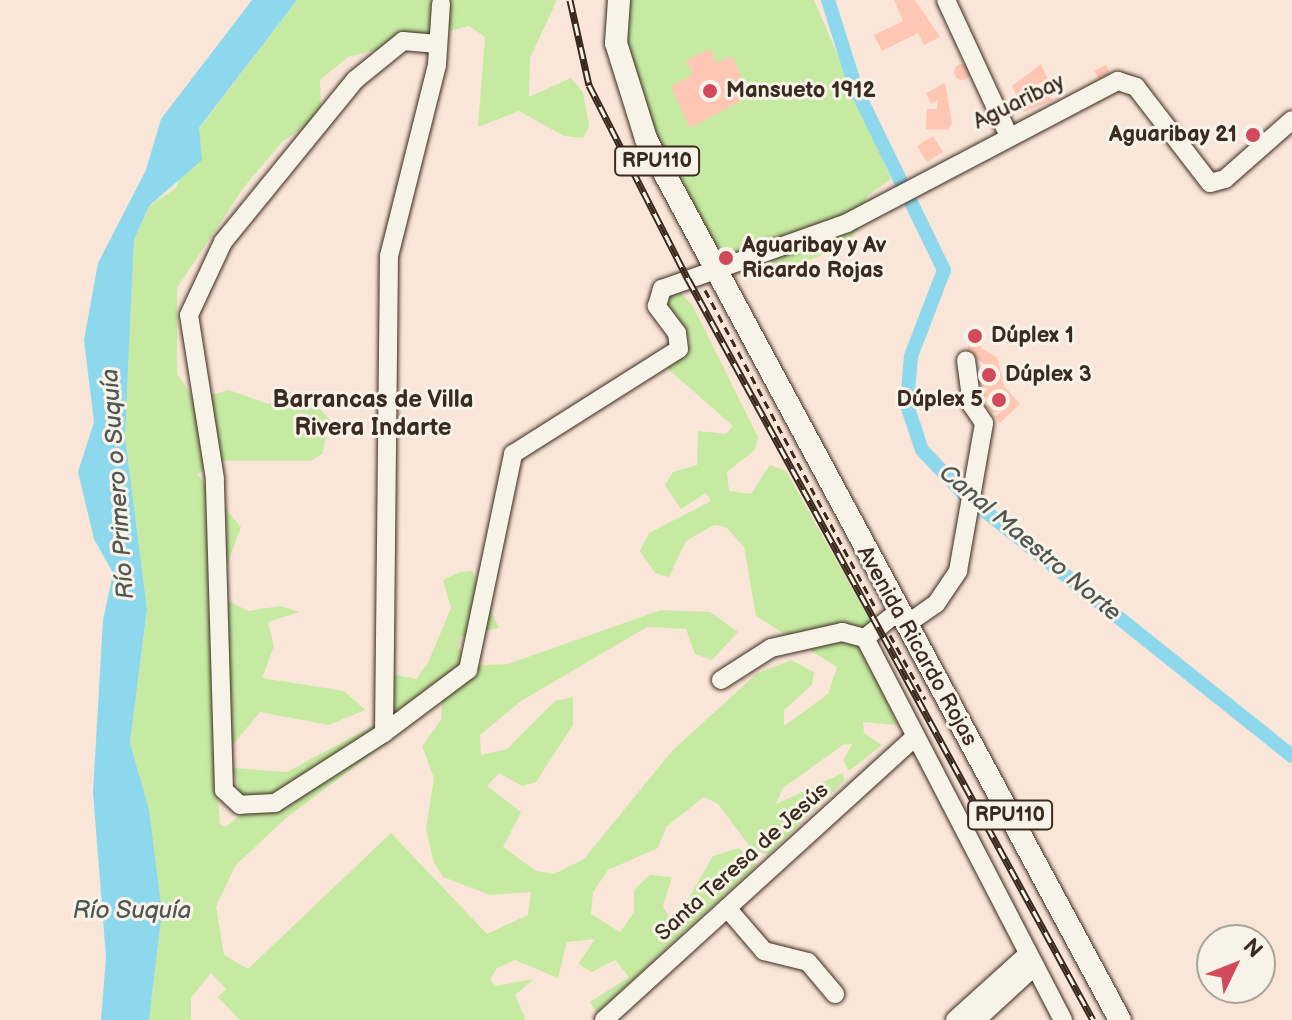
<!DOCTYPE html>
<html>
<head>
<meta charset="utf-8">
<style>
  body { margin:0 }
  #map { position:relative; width:1292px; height:1020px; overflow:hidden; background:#f9e6d8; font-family:"Balsamiq Sans",sans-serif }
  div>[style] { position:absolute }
  .green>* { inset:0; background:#c7eaa3 }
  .water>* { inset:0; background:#8dd8ed }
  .canal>* { height:14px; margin:-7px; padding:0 7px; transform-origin:7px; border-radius:7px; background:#8dd8ed }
  .building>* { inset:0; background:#fec6b3; transform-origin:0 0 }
  .round { border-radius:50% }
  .path>* { height:3px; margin-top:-1.5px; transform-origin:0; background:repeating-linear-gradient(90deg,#3b2a1e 0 8px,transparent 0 14px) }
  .roads { filter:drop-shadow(0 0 2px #3b2a1e) drop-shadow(0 0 2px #3b2a1e) }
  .minor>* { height:18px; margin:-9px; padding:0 9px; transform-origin:9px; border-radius:9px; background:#f7f3e8 }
  .major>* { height:22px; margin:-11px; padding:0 11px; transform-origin:11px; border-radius:11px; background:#f7f3e8 }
  .rail>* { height:7px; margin-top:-3.5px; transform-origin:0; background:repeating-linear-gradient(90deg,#f7f3e8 0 12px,#3b2a1e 0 24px); box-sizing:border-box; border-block:2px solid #3b2a1e }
  .dots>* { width:22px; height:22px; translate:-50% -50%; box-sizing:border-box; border:4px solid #f7f3e8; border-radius:50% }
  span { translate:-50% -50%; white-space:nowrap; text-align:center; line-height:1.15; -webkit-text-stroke:6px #f7f3e8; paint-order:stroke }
  .shield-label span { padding:2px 6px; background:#f7f3e8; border:2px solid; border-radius:6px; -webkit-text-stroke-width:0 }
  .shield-label { font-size:20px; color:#3b2a1e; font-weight:700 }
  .poi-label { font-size:22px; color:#3b2a1e; font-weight:700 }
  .left { translate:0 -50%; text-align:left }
  .right { translate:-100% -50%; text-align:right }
  .street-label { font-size:22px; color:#3b2a1e }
  .neighbourhood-label { font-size:24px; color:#3b2a1e; font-weight:700 }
  .water-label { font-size:24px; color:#505652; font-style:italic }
  .north { position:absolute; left:1196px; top:924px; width:80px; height:80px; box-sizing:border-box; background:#f7f3e8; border:2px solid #aca397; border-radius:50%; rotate:47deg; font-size:22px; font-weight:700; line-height:32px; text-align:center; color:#3b2a1e }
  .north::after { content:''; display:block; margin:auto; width:28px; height:36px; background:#d1495b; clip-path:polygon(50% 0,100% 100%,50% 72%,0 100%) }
</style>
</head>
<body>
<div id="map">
  <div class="green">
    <i style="clip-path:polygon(evenodd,297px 0,557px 0,530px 58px,529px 97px,571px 78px,583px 92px,589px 126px,583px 138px,564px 136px,519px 111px,478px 127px,485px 37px,469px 26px,348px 57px,320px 80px,321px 116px,283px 141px,244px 187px,177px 288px,177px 374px,194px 399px,229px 390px,268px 404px,288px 397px,315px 404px,330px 420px,322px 454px,311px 461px,222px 461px,197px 474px,241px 527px,220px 584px,223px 598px,248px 611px,281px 606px,299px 612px,268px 622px,274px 646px,262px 678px,344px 691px,365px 710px,329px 725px,260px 712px,215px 766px,220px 824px,226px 827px,245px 811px,232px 768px,287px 772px,380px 722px,392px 674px,416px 679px,428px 663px,451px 608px,443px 580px,460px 572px,472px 571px,499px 628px,460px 637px,458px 648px,474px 666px,508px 664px,661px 610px,710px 612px,738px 632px,712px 660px,695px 654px,686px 629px,647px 627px,521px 701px,480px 735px,481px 755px,507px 749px,555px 701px,573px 697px,573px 725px,536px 782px,522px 786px,499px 773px,487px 786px,521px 812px,503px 847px,536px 871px,554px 874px,584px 859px,671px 752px,756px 674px,791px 660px,814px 672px,812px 685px,784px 710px,784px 726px,828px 694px,837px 667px,756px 616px,744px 547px,726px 527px,714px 525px,686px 541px,669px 577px,655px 573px,640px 551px,649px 533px,711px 501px,706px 493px,681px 509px,665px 485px,673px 472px,697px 465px,698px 431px,726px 434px,733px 426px,667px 368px,691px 343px,661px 296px,679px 291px,693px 306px,758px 437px,755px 450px,727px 472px,729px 491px,751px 494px,770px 465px,786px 471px,874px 627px,862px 641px,897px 725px,863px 722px,864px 733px,882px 745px,849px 771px,843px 761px,852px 744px,843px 745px,783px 788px,776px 804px,843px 773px,844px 781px,768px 855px,751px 848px,718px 804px,704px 797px,666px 827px,658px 848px,608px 870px,593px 892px,591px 914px,620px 932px,634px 912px,634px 890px,650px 875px,672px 877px,663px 907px,674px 924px,713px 856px,739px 848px,757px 865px,597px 1013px,590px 1002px,629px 977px,615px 960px,592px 972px,578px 964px,595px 939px,567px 942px,558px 978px,515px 960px,497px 968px,490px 980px,496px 986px,534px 979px,515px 995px,526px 1020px,240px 1020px,218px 997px,226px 989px,211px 973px,191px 998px,191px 1020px,149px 1020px,162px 911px,130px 743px,147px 609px,125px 436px,134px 240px,149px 206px,176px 188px,199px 129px,297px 0,442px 701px,441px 720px,422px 746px,434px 778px,426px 829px,434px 863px,443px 877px,490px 895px,531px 892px,528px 915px,487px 934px,391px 833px,248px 969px,224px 955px,216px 907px,235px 866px,286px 818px,442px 701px)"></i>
    <i style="clip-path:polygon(626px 0,814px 0,891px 179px,867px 196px,859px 229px,843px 246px,789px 269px,749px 251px,720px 261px,654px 140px,625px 45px)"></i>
  </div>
  <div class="water">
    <i style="clip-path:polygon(252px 0,297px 0,199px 128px,202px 160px,149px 206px,134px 240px,125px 436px,147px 609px,130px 743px,149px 810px,162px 912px,149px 1020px,101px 1020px,106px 957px,93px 792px,103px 620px,113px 573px,94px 539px,78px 472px,94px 422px,84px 340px,98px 263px,146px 170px,161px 119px)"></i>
  </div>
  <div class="canal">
    <i style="left:828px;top:0;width:93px;rotate:72.5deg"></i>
    <i style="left:856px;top:89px;width:201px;rotate:64.1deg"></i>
    <i style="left:944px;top:270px;width:92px;rotate:111deg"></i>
    <i style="left:911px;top:356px;width:49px;rotate:94.7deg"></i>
    <i style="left:907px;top:405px;width:47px;rotate:71.6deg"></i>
    <i style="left:922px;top:450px;width:62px;rotate:46.3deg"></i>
    <i style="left:965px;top:495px;width:418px;rotate:38.6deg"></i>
  </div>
  <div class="building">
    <i style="clip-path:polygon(894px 0,915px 0,940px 37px,924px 45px,918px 33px,882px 51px,874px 35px,903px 21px)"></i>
    <i style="clip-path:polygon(710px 49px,716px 63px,732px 56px,750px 96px,690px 128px,671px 86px,693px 75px,686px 60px)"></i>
    <i class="round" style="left:954px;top:64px;width:16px;height:16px"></i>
    <i style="clip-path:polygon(1041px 64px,1048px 80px,1037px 84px,1053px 100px,1024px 112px,1012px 86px)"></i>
    <i style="left:1106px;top:65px;width:9px;height:13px;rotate:63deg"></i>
    <i style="clip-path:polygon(945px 83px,952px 123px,948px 130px,926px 129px,927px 109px,937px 109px,938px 100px,931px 104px,926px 93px)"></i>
    <i style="left:933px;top:136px;width:19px;height:19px;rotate:58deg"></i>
    <i style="clip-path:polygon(970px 327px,981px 328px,981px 348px,997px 357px,1004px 386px,1020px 404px,1000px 423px,995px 417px,1002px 411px,992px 413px,986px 407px,993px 401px,982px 395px,988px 389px,976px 383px,987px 366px,967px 352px)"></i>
  </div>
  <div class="path">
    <i style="left:705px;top:290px;width:364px;rotate:61.8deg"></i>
    <i style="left:890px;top:635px;width:73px;rotate:61.3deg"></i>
  </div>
  <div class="roads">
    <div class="minor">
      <i style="left:946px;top:0;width:148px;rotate:65.2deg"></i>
      <i style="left:441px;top:4px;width:61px;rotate:93.8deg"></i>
      <i style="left:437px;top:65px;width:197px;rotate:104.1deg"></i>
      <i style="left:389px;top:256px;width:477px;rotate:90.6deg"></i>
      <i style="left:384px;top:733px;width:105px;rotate:-36.9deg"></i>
      <i style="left:468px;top:670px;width:221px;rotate:-78.2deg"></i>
      <i style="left:513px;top:454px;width:196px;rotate:-32.3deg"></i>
      <i style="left:679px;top:349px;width:16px;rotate:-97deg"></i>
      <i style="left:677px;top:333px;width:34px;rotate:-127deg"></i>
      <i style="left:657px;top:306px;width:18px;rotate:-74deg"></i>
      <i style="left:662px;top:289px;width:196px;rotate:-19.6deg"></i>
      <i style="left:847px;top:223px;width:306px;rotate:-27.7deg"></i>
      <i style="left:1118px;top:81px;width:19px;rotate:18deg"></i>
      <i style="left:1136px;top:87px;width:121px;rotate:52.4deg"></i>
      <i style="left:1210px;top:183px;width:16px;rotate:-15deg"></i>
      <i style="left:1225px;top:179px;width:89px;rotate:-41.4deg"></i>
      <i style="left:900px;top:610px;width:45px;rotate:141.3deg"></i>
      <i style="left:865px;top:638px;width:430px;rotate:62.6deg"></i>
      <i style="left:907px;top:624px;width:35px;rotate:-35deg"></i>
      <i style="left:936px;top:604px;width:40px;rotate:-56deg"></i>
      <i style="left:958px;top:571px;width:150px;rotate:-80deg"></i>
      <i style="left:984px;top:423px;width:22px;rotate:-124deg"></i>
      <i style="left:972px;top:405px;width:45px;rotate:-97.6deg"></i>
      <i style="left:721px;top:680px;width:59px;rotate:-32.6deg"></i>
      <i style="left:771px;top:648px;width:73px;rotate:-12.7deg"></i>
      <i style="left:842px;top:632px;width:24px;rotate:15deg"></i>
      <i style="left:384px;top:733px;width:130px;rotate:147.3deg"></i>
      <i style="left:275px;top:803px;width:35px;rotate:177deg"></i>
      <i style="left:240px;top:805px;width:22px;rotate:-137deg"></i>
      <i style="left:224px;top:790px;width:311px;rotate:-91.7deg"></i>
      <i style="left:215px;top:479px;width:166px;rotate:-99deg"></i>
      <i style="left:189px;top:315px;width:81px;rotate:-65deg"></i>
      <i style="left:223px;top:242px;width:209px;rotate:-50.8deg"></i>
      <i style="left:355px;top:80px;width:62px;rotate:-39.1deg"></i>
      <i style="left:403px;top:41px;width:32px;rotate:5deg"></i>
      <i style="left:727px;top:908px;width:57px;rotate:49.3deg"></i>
      <i style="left:764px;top:951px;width:45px;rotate:14deg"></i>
      <i style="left:808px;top:962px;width:42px;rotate:49.8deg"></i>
      <i style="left:604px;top:1020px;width:416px;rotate:-42.3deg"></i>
      <i style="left:955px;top:1020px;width:98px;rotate:-42.1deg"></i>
      <i style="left:976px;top:1020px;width:80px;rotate:-42.5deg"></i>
    </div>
    <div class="major">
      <i style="left:619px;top:0;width:43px;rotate:94deg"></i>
      <i style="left:616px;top:43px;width:101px;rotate:72.6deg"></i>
      <i style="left:646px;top:139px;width:1000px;rotate:61.72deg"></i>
    </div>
  </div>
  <div class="rail">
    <i style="left:570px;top:0;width:87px;rotate:77.4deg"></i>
    <i style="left:589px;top:85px;width:218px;rotate:63deg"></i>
    <i style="left:688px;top:279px;width:844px;rotate:61.34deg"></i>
  </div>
  <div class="dots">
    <i style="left:710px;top:91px;background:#d1495b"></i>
    <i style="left:1253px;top:135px;background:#d1495b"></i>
    <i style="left:726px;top:258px;background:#d1495b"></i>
    <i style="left:975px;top:336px;background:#d1495b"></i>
    <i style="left:989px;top:375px;background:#d1495b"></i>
    <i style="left:999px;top:400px;background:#d1495b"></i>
  </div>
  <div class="shield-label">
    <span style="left:657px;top:161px">RPU110</span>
    <span style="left:1010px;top:815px">RPU110</span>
  </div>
  <div class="poi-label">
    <span class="left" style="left:726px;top:91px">Mansueto 1912</span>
    <span class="right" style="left:1237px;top:135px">Aguaribay 21</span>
    <span class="left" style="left:742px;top:258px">Aguaribay y Av<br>Ricardo Rojas</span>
    <span class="left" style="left:991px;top:336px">Dúplex 1</span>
    <span class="left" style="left:1005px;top:375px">Dúplex 3</span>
    <span class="right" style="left:983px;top:400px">Dúplex 5</span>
  </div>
  <div class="street-label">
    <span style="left:1019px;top:102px;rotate:-26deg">Aguaribay</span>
    <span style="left:917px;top:646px;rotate:61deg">Avenida Ricardo Rojas</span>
    <span style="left:742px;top:862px;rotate:-42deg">Santa Teresa de Jesús</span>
  </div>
  <div class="neighbourhood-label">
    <span style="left:373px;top:414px">Barrancas de Villa<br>Rivera Indarte</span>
  </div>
  <div class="water-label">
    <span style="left:118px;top:484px;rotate:-94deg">Río Primero o Suquía</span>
    <span style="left:1030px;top:543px;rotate:40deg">Canal Maestro Norte</span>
    <span style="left:132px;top:911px">Río Suquía</span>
  </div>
  <div class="north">N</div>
</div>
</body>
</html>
